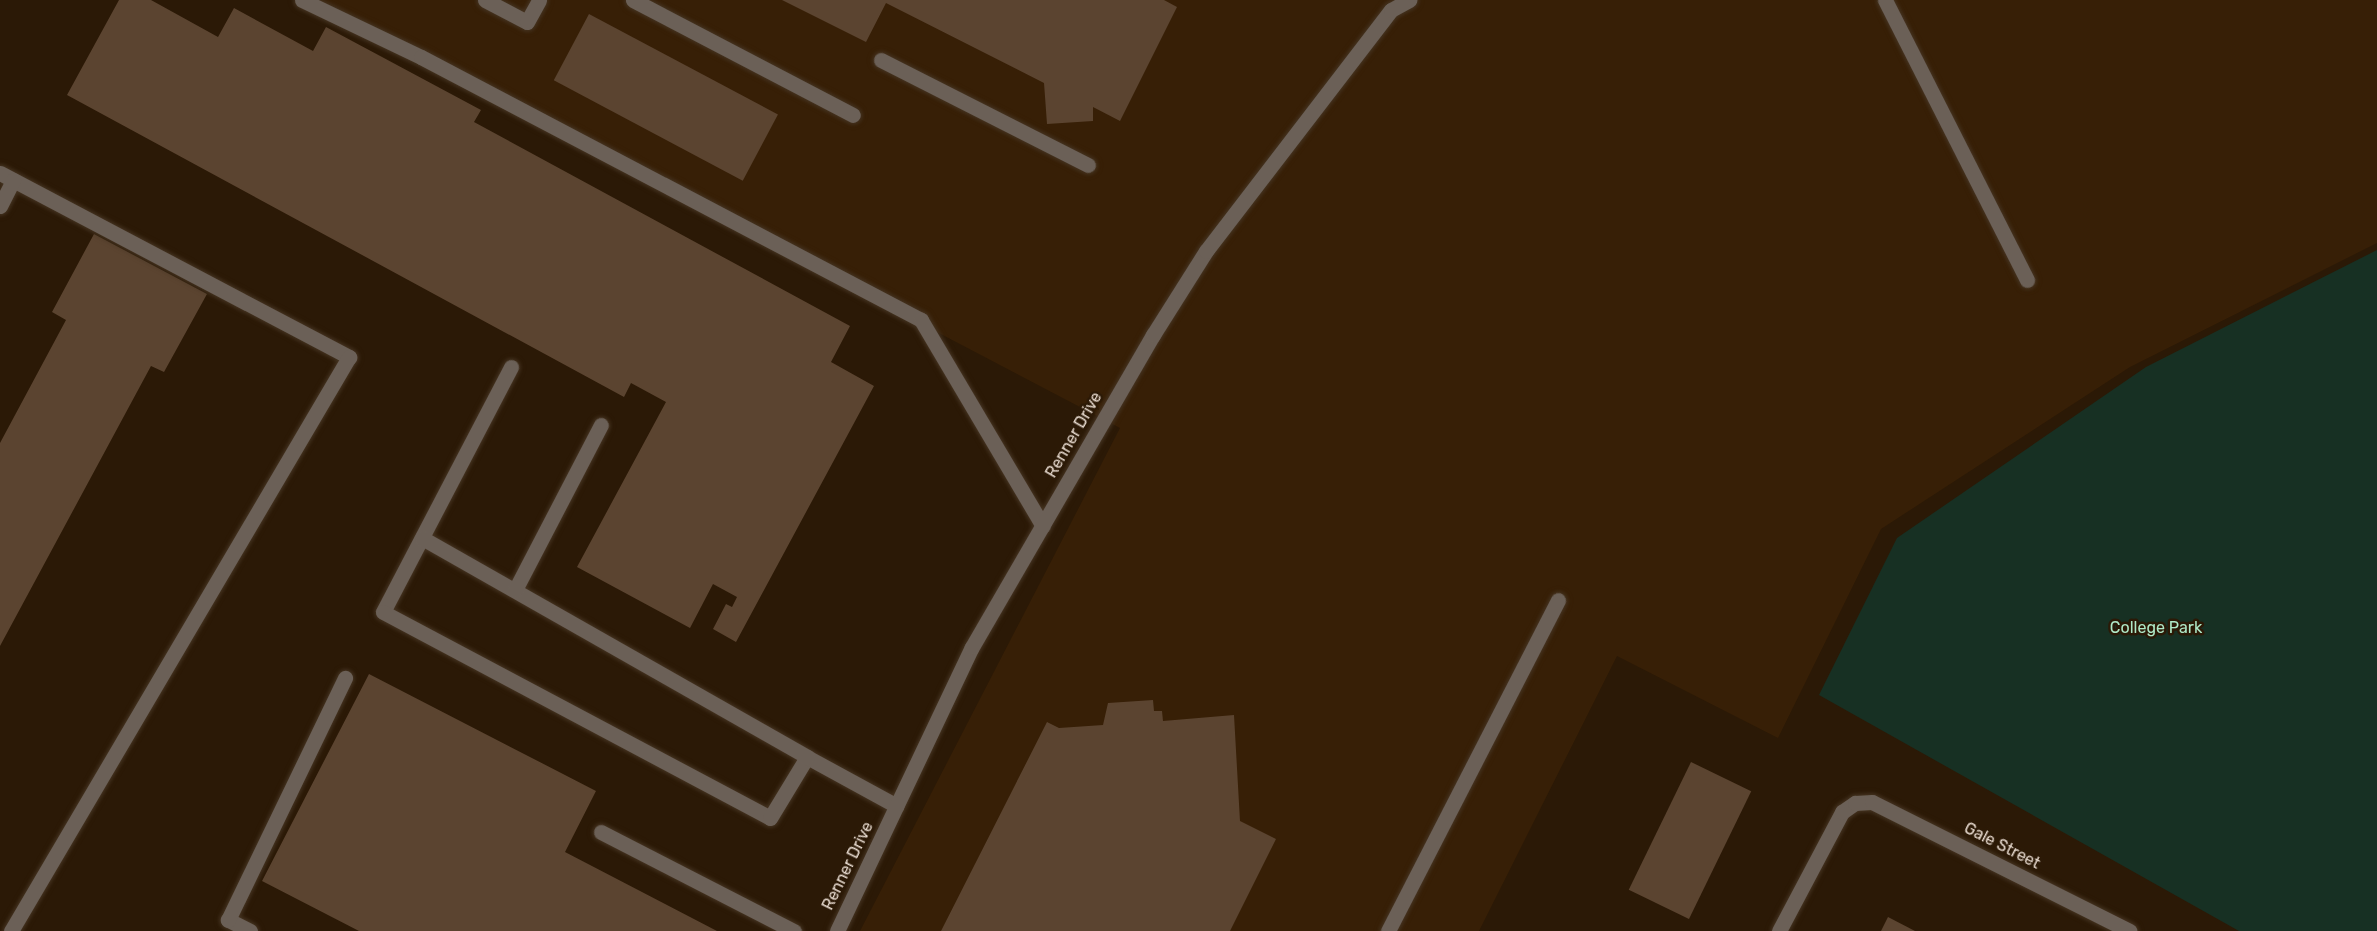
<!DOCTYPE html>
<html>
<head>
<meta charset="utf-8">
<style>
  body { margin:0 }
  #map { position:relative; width:2377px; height:931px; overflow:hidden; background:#2b1906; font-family:Rubik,sans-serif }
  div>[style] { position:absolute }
  .built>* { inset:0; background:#371f06 }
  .green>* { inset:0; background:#173023 }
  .building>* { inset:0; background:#5b4430; transform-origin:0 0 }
  .roads { filter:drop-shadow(0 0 2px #453422) drop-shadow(0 0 2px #453422) }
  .minor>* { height:15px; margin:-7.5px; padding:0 7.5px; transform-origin:7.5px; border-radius:7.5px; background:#6b6057 }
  span { translate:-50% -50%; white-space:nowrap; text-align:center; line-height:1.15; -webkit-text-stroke:5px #2b1906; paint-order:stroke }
  .street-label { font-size:16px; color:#e7dacf }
  .park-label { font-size:16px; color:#afe9c7 }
</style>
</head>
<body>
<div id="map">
  <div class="built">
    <i style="clip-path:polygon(304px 0,2377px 0,2377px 243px,2130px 367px,1881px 529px,1778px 738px,1617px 656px,1479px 931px,860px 931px,1120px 428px)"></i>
  </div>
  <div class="green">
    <i style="clip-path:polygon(2377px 250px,2377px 931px,2239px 931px,1819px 695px,1897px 538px,2146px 367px)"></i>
  </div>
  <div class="building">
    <i style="clip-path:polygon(119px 0,151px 0,218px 37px,234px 8px,313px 51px,326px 27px,481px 110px,474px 122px,850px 326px,831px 362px,874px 386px,736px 642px,713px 629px,726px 604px,732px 607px,737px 597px,713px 584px,690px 628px,577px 567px,666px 402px,631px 383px,624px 397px,67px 95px)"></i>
    <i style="clip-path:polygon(782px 0,1164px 0,1177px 7px,1120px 121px,1093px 107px,1093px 121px,1047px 124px,1044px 83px,886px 3px,866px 42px)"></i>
    <i style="left:589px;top:14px;width:214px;height:75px;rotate:28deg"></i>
    <i style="clip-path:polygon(94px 234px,207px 294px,164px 372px,151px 366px,0 646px,0 443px,66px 320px,52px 312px)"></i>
    <i style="clip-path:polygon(369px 674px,596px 791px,565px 852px,717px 931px,359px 931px,262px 881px)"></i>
    <i style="clip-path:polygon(1153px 700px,1154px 711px,1162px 711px,1163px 721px,1234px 715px,1240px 821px,1276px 839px,1230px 931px,941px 931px,1047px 722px,1059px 728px,1103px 725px,1108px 703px)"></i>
    <i style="left:1691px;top:762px;width:67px;height:142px;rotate:26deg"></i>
    <i style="clip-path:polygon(1888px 917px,1915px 931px,1881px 931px)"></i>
  </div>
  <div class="roads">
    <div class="minor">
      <i style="left:302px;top:0;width:132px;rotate:25.6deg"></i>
      <i style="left:421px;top:57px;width:565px;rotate:27.74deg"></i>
      <i style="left:921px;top:320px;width:239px;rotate:59.4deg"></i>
      <i style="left:485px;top:0;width:47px;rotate:27.6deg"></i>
      <i style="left:527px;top:22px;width:25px;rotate:-61deg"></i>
      <i style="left:633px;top:0;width:248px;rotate:27.6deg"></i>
      <i style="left:1885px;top:0;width:314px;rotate:63.1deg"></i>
      <i style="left:881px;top:60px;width:232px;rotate:26.9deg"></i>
      <i style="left:0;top:173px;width:395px;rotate:27.8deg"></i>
      <i style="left:349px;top:357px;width:666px;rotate:120.49deg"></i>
      <i style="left:0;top:206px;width:29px;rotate:-63deg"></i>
      <i style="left:511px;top:367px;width:276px;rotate:117.6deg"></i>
      <i style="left:383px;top:612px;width:438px;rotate:28deg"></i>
      <i style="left:770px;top:818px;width:71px;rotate:-58.8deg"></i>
      <i style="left:807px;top:757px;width:102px;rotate:28.6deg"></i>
      <i style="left:422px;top:538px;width:443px;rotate:29.6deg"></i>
      <i style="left:515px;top:590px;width:186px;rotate:-62.5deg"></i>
      <i style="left:601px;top:832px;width:217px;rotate:27.2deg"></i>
      <i style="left:250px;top:931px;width:25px;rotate:-153deg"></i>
      <i style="left:228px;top:920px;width:269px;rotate:-64.2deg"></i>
      <i style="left:837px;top:931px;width:314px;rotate:-64.6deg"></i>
      <i style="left:972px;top:647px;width:361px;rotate:-59.9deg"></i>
      <i style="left:1153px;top:335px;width:99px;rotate:-57.8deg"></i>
      <i style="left:1206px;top:251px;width:304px;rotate:-52.5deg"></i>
      <i style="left:1391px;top:10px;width:21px;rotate:-29deg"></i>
      <i style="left:1388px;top:931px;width:372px;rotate:-62.8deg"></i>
      <i style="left:1779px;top:931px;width:135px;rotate:-62.1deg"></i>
      <i style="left:1842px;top:812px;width:16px;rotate:-35deg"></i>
      <i style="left:1855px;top:803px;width:17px;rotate:-3deg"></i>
      <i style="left:1872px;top:802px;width:288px;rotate:26.6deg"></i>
    </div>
  </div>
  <div class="street-label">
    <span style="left:1074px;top:435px;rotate:-60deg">Renner Drive</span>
    <span style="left:2002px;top:846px;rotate:27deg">Gale Street</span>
    <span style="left:848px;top:866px;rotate:-64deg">Renner Drive</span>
  </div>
  <div class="park-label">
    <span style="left:2156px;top:628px">College Park</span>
  </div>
</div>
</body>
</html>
